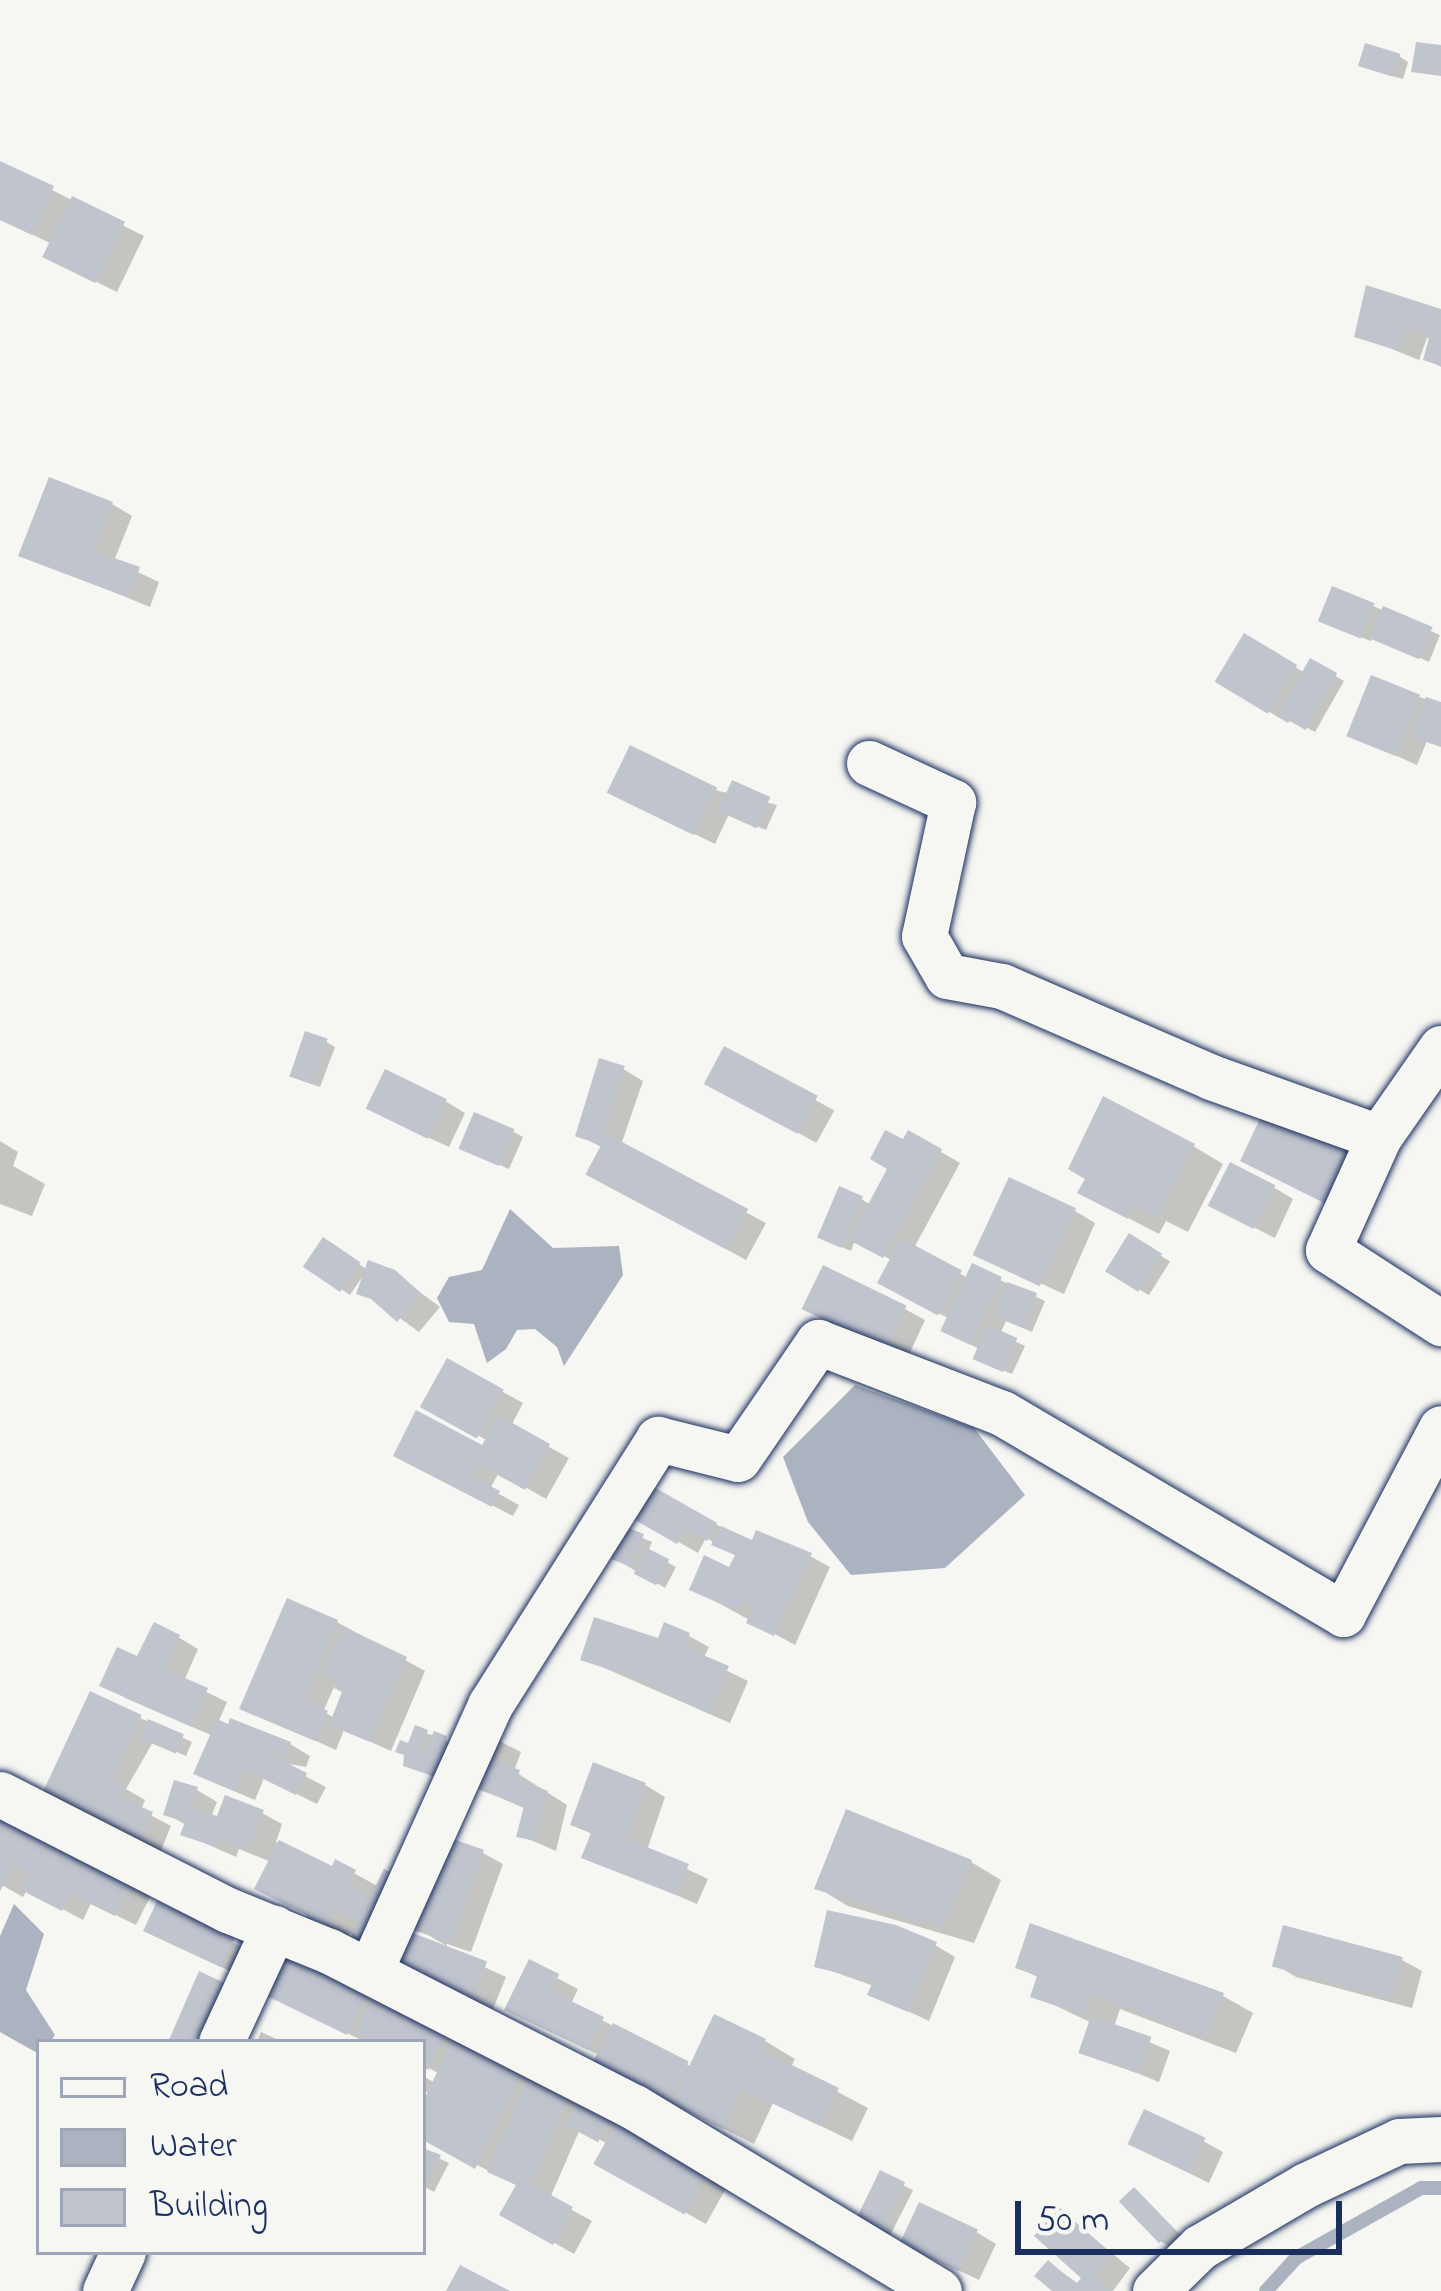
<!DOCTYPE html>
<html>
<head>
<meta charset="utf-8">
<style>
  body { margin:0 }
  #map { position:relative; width:1441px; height:2291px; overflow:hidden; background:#f6f6f2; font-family:"Indie Flower",sans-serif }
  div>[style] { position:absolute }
  .water>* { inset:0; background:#abb2c0 }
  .shadow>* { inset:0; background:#0003; transform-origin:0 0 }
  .stream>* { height:14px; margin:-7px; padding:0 7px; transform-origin:7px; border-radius:7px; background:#abb2c0 }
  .building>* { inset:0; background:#c0c4cd; transform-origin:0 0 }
  .roads { filter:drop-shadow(0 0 3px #1b2f5e) drop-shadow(0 0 3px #1b2f5e) }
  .minor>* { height:45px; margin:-22.5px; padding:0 22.5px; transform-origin:22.5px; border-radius:22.5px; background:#f6f6f2 }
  span { translate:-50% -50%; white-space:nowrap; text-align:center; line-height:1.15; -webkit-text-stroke:9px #f6f6f2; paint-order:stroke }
  .legend { position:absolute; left:36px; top:2039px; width:390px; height:216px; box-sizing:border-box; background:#f6f6f2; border:3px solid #9ea6b7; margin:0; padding:15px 21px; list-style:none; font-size:36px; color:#1b2f5e }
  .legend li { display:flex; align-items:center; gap:24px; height:60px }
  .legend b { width:60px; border:3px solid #9ea6b7 }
  .scale { position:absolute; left:1015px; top:2201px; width:327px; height:54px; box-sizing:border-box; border:6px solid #1b2f5e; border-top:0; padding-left:15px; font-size:36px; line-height:42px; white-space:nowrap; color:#1b2f5e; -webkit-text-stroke:9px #f6f6f2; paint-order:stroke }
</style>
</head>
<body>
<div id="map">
  <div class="water">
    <i style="clip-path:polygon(510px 1209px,553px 1248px,619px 1246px,623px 1275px,564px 1366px,557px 1347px,535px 1329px,517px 1330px,506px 1349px,487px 1363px,474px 1324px,449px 1322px,437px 1298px,449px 1277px,482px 1270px)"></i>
    <i style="clip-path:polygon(855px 1385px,974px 1428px,1025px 1495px,945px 1568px,851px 1575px,808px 1522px,783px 1457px)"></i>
    <i style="clip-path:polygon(14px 1904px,44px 1934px,26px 1990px,55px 2035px,50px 2042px,39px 2042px,39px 2054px,0 2032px,0 1936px)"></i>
  </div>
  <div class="shadow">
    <i style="clip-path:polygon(1399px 56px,1408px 62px,1403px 79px,1371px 70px)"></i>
    <i style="clip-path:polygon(0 164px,144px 236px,117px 292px,66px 267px,52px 244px,0 219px)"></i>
    <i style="clip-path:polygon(1441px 312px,1441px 367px,1427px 359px,1432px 339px,1427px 338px,1419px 360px,1357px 335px)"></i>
    <i style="clip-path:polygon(112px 504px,132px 516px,114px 561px,159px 582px,150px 607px,21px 554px)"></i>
    <i style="clip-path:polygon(1373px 606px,1440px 635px,1429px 662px,1373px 636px,1371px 641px,1331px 626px)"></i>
    <i style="clip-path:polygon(1245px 637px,1305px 673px,1311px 662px,1344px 681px,1315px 732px,1291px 719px,1288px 723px,1218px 681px)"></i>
    <i style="clip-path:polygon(1372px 679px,1441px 705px,1441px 746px,1427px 741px,1417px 765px,1350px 735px)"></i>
    <i style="clip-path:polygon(715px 790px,777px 805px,766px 830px,729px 814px,715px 844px,631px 803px)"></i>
    <i style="clip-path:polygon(326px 1042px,335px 1047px,320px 1087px,300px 1080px)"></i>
    <i style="left:725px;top:1050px;width:125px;height:37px;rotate:29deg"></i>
    <i style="clip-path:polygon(623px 1069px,643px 1081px,621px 1145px,766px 1223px,746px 1260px,590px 1174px,603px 1148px,576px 1134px)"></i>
    <i style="clip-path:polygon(445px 1101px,465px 1113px,449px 1147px,390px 1120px)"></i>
    <i style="clip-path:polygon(514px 1132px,523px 1137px,509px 1169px,471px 1153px)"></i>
    <i style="clip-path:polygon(910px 1134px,960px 1163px,914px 1248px,968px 1278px,1000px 1280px,1045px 1301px,1032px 1332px,1006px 1321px,1000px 1334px,1025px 1346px,1012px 1374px,985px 1363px,979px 1349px,942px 1329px,948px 1318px,901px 1294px,893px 1261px,855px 1240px,851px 1251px,830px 1242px,861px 1199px,871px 1205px)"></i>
    <i style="clip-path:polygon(0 1141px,18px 1152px,13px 1166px,45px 1184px,32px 1216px,0 1204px)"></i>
    <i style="clip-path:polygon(1193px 1146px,1223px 1164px,1188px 1232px,1166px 1221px,1159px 1234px,1111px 1209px)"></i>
    <i style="clip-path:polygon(1273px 1187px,1293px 1199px,1275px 1238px,1233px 1217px)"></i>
    <i style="clip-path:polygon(1075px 1211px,1095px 1223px,1064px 1294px,980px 1256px)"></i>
    <i style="left:1131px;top:1237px;width:46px;height:40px;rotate:32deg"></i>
    <i style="clip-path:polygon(324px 1241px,368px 1270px,393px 1272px,440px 1307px,419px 1332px,382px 1305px,365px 1273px,350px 1295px,307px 1266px)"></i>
    <i style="clip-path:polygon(806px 1307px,905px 1309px,925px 1320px,907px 1359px)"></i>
    <i style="clip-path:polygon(448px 1362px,523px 1403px,511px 1426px,569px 1458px,546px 1499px,499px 1472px,490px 1489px,519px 1505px,513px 1516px,416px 1466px,483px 1449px,488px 1441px,424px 1406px)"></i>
    <i style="clip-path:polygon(646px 1487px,753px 1544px,810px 1556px,830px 1567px,795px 1645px,713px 1600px,737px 1556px,706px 1538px,698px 1553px,632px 1515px)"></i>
    <i style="clip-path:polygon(616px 1527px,652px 1542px,648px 1552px,676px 1567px,665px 1588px,615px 1559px)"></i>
    <i style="clip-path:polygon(evenodd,337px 1622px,425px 1671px,391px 1751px,344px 1730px,336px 1750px,243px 1708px,337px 1622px,335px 1685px,346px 1691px,335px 1718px,323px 1712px,335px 1685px)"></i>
    <i style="clip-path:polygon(689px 1636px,709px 1647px,703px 1659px,748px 1681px,730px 1723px,584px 1659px)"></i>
    <i style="clip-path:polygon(178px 1637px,198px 1649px,184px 1681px,227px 1702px,218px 1723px,290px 1744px,310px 1756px,306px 1767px,278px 1762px,326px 1787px,317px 1804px,264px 1778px,255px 1800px,217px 1784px,213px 1736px,123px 1697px,139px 1660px)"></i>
    <i style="clip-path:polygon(91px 1695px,192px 1742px,186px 1756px,153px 1742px,126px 1789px,145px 1800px,141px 1810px,171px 1826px,159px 1855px,58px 1798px)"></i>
    <i style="clip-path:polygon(426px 1733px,455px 1744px,454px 1783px,410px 1747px)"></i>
    <i style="clip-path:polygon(485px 1734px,521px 1752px,514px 1771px,567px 1805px,556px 1851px,519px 1835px,526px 1809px,467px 1783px)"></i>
    <i style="clip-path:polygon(645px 1785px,665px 1797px,647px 1850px,708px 1879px,697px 1904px,585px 1856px,593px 1835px,573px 1823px)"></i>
    <i style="clip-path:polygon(evenodd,197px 1790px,217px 1802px,211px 1817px,262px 1813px,282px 1824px,276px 1842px,333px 1870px,336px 1863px,379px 1887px,483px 1853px,503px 1864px,471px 1952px,447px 1944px,445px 1949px,506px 1977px,493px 2009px,413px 1977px,350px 1933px,346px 1942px,310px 1915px,271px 1862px,239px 1849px,236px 1857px,184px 1834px,186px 1825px,167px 1814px,197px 1790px,416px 1928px,445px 1945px,443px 1948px,406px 1933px,416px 1928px)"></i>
    <i style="clip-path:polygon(0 1824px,153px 1891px,136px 1925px,91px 1903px,83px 1920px,27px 1890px,23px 1897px,0 1884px)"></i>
    <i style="clip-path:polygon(971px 1862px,1001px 1880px,974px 1943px,848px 1906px,818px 1888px)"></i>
    <i style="clip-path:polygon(158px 1905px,254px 1953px,242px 1977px,166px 1940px)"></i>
    <i style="clip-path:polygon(935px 1945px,955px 1957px,929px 2021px,871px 1994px,874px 1986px,817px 1966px)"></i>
    <i style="clip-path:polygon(292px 1950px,730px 2181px,706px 2224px,597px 2163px,608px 2144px,580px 2129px,550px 2198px,592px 2221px,574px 2254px,503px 2214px,519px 2186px,423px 2138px,423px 2109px,430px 2094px,423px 2090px,423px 2076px,435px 2083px,440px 2074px,423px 2065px,423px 2042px,365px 2042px,290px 2005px)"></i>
    <i style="clip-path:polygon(1402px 1960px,1422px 1971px,1412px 2008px,1296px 1977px,1276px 1965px)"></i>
    <i style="clip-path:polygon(530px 1964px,578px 1989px,571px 2004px,692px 2067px,765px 2041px,795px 2059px,791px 2067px,868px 2108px,852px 2141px,773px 2103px,754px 2144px,615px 2074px,599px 2055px,528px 2021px)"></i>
    <i style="clip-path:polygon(1019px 1967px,1223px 1996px,1253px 2013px,1236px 2053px,1120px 2009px,1114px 2027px,1170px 2051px,1159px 2082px,1082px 2051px,1092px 2023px,1033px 1995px,1039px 1978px)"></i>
    <i style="clip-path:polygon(261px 2032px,283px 2042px,257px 2042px)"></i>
    <i style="clip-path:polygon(1203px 2141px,1223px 2152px,1209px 2183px,1150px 2154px)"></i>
    <i style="clip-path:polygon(423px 2151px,449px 2163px,434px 2192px,423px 2186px)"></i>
    <i style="left:881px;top:2174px;width:36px;height:52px;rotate:27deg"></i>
    <i style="clip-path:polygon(1135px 2191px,1181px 2235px,1169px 2246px,1160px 2241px)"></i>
    <i style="clip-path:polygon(1060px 2211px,1130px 2268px,1113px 2291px,1056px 2291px,1049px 2263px,1080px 2285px,1086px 2278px)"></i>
    <i style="clip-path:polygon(976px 2232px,996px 2244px,979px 2280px,924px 2254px)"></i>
  </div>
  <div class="stream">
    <i style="left:1266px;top:2291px;width:45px;rotate:-47.7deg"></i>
    <i style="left:1296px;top:2258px;width:143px;rotate:-29.2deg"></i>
    <i style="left:1421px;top:2188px;width:20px"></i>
  </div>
  <div class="building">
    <i style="clip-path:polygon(1416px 42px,1441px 45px,1441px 76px,1411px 72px)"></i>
    <i style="left:1365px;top:43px;width:37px;height:24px;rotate:17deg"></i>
    <i style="clip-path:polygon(0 161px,54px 186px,32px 235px,0 220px)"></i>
    <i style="left:72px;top:196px;width:59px;height:68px;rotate:26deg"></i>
    <i style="clip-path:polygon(1366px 285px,1441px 309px,1441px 366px,1423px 360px,1430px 334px,1407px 327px,1399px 351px,1354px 337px)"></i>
    <i style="clip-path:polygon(49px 477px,113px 502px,94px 551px,140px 567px,129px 598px,18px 556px)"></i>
    <i style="left:1332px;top:586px;width:46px;height:38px;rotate:22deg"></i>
    <i style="left:1383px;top:606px;width:54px;height:35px;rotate:23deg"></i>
    <i style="left:1244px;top:633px;width:62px;height:57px;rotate:31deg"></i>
    <i style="left:1310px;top:658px;width:31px;height:65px;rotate:29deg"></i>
    <i style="left:1371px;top:675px;width:53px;height:66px;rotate:22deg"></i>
    <i style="clip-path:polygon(1426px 697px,1441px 702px,1441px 747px,1412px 737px)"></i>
    <i style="left:630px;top:745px;width:97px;height:53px;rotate:26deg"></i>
    <i style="left:732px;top:780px;width:42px;height:34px;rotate:24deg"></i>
    <i style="left:305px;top:1031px;width:24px;height:48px;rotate:19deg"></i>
    <i style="left:724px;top:1046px;width:106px;height:43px;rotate:28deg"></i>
    <i style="left:599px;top:1058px;width:27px;height:82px;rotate:17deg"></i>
    <i style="left:385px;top:1069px;width:69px;height:44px;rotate:26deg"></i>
    <i style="clip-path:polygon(1103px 1096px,1195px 1144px,1157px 1218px,1135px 1206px,1128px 1219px,1077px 1193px,1085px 1179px,1068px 1169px)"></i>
    <i style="clip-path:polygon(1264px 1110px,1365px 1146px,1338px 1210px,1240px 1161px)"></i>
    <i style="left:474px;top:1112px;width:44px;height:40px;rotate:23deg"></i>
    <i style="clip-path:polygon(885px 1130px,903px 1139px,908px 1130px,942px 1149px,883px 1258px,849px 1240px,887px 1169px,870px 1159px)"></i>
    <i style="left:607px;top:1134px;width:160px;height:46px;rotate:28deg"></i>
    <i style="left:1230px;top:1162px;width:51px;height:49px;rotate:27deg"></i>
    <i style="left:1009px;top:1177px;width:74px;height:86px;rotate:25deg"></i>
    <i style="left:839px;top:1186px;width:26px;height:56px;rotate:23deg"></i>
    <i style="left:1129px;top:1233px;width:39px;height:45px;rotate:32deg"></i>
    <i style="left:323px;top:1237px;width:45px;height:36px;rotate:34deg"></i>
    <i style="left:901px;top:1238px;width:69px;height:51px;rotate:28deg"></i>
    <i style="clip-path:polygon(368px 1260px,395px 1270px,422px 1294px,397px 1322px,371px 1299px,356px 1294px)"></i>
    <i style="left:972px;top:1263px;width:33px;height:75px;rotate:25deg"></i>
    <i style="left:823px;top:1265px;width:93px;height:49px;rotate:26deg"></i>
    <i style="left:1007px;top:1282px;width:32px;height:37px;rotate:20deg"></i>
    <i style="left:987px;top:1325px;width:33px;height:37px;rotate:23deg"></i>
    <i style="left:447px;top:1358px;width:65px;height:56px;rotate:29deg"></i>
    <i style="clip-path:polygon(416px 1410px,482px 1445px,498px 1415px,550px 1444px,525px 1490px,478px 1464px,471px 1476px,500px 1491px,492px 1507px,393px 1456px)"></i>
    <i style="clip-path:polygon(647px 1483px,717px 1523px,707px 1541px,685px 1529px,677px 1544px,628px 1516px)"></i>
    <i style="left:615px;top:1523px;width:31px;height:35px;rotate:21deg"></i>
    <i style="clip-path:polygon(721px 1526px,752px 1540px,756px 1530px,812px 1553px,774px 1636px,746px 1623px,754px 1605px,742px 1600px,737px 1611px,689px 1590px,704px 1555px,729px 1567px,735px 1555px,711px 1545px)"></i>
    <i style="left:647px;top:1548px;width:25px;height:29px;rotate:27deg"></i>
    <i style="clip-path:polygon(287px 1598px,338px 1620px,304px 1700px,328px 1711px,315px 1741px,239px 1709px)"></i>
    <i style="clip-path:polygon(594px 1617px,658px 1638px,664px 1622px,690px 1633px,684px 1647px,729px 1666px,709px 1714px,641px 1680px,580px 1660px)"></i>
    <i style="clip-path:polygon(154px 1622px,180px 1635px,164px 1669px,208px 1688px,192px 1727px,99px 1686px,117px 1647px,137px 1656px)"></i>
    <i style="clip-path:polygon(344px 1627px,407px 1657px,370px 1742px,329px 1725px,342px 1692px,334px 1688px,337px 1681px,322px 1674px)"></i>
    <i style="left:90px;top:1691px;width:57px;height:112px;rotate:25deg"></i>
    <i style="clip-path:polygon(230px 1718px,291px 1742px,286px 1757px,247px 1743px,307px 1773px,296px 1795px,243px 1769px,234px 1791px,193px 1774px,217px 1719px,228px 1724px)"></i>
    <i style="left:148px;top:1719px;width:39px;height:21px;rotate:23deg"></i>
    <i style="clip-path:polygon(415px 1725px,428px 1730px,419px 1752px,424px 1754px,434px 1731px,447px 1736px,441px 1751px,453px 1755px,444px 1780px,403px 1766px,404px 1755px,395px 1752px,400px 1740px,408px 1743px)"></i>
    <i style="clip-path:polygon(483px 1730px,502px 1737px,493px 1761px,520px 1770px,517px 1779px,548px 1791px,535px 1841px,516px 1837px,524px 1806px,463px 1784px)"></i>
    <i style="clip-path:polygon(593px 1762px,646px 1783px,627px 1839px,689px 1864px,676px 1895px,581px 1858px,591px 1833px,570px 1825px)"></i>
    <i style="clip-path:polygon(111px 1779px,126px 1786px,121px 1798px,153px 1812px,138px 1846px,90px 1824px)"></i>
    <i style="clip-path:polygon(174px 1780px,198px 1787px,191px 1807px,217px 1816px,225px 1795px,264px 1810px,248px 1851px,218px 1840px,216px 1847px,180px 1835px,185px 1822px,163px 1815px)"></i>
    <i style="clip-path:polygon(846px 1809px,972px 1860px,943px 1928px,814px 1889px)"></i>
    <i style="clip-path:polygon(0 1815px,135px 1877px,115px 1916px,70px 1894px,62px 1911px,21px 1890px,29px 1874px,14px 1866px,0 1891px)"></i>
    <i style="left:447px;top:1837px;width:39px;height:99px;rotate:19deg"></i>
    <i style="clip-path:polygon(279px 1840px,332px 1866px,335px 1859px,356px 1870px,349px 1885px,371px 1895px,384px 1869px,407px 1880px,373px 1948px,351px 1937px,358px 1922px,336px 1911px,325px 1933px,304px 1923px,307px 1915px,254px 1889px)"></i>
    <i style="left:157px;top:1901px;width:86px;height:33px;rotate:25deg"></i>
    <i style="clip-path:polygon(827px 1910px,896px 1925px,937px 1942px,908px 2012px,867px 1995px,873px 1981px,814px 1967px)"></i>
    <i style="clip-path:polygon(1030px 1923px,1224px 1993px,1206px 2038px,1090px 1994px,1083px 2015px,1030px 1997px,1037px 1976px,1015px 1968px)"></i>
    <i style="left:1283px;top:1925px;width:124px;height:43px;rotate:15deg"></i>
    <i style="left:405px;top:1930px;width:88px;height:40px;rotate:21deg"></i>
    <i style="left:290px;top:1946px;width:90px;height:55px;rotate:26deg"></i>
    <i style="clip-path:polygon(529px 1959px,559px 1974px,552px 1992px,604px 2017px,588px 2050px,504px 2010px)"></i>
    <i style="clip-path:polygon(199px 1971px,233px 1987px,209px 2042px,168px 2042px)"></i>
    <i style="clip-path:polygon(377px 1989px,450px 2026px,428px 2070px,423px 2067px,423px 2042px,373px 2042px,355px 2033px)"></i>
    <i style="clip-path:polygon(714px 2014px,766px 2039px,761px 2050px,839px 2088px,820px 2126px,742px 2089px,723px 2129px,671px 2104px)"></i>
    <i style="left:1091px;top:2016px;width:64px;height:39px;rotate:19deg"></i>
    <i style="left:613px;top:2023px;width:85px;height:47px;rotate:27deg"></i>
    <i style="clip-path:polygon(458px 2028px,528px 2062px,475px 2169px,423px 2140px,423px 2102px)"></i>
    <i style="clip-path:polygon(531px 2072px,572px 2090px,531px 2184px,573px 2207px,553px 2245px,499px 2215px,516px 2185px,487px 2172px)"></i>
    <i style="left:585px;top:2090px;width:36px;height:40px;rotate:28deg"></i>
    <i style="left:1144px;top:2109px;width:68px;height:39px;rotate:25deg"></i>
    <i style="left:620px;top:2116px;width:104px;height:55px;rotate:29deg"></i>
    <i style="clip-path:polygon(423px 2148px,441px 2155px,423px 2191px)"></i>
    <i style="left:880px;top:2170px;width:28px;height:58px;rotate:26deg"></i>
    <i style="left:1134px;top:2187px;width:58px;height:21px;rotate:46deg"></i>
    <i style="left:919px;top:2202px;width:65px;height:46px;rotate:25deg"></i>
    <i style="clip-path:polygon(1059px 2207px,1112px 2254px,1093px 2276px,1111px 2291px,1052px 2291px,1034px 2276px,1048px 2260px,1076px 2284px,1081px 2278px,1034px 2236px)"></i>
    <i style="clip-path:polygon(460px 2265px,510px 2291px,446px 2291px)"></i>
  </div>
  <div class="roads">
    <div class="minor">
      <i style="left:869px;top:763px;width:93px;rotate:24.9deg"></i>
      <i style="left:953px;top:802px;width:137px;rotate:102.2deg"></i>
      <i style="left:924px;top:936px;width:46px;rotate:60.1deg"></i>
      <i style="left:947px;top:976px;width:56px;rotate:10.3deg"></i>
      <i style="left:1002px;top:986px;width:228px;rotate:23.5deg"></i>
      <i style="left:1211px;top:1077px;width:178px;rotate:19.7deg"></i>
      <i style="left:1441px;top:1048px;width:108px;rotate:124.9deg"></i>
      <i style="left:1379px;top:1137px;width:124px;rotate:114.3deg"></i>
      <i style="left:1328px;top:1250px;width:135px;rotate:32.9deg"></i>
      <i style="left:0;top:1794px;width:256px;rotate:27deg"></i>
      <i style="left:228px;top:1910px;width:109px;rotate:22.1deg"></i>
      <i style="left:329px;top:1951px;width:343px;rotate:27.1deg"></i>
      <i style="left:634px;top:2107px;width:356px;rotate:31.1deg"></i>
      <i style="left:370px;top:1971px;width:292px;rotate:-65.7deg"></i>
      <i style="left:490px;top:1705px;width:315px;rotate:-57.7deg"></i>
      <i style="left:658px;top:1439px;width:82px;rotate:14deg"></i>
      <i style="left:738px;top:1459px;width:142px;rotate:-55.6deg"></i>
      <i style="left:818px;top:1342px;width:197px;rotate:21.1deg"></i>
      <i style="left:1002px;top:1413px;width:396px;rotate:30.5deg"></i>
      <i style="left:1343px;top:1614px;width:210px;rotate:-62.2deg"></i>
      <i style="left:221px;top:2042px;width:126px;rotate:-65.1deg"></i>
      <i style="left:105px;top:2291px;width:43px;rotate:-65.2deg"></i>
      <i style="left:1155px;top:2291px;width:63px;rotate:-44.4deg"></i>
      <i style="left:1200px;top:2247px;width:123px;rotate:-30.3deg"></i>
      <i style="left:1306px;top:2185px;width:103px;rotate:-25.3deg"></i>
      <i style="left:1399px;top:2141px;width:42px;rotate:-2.7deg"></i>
    </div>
  </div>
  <ul class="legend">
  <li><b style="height:15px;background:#f6f6f2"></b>Road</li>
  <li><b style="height:33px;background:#abb2c0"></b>Water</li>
  <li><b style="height:33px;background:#c0c4cd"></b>Building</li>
  </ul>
  <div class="scale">50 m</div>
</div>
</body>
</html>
